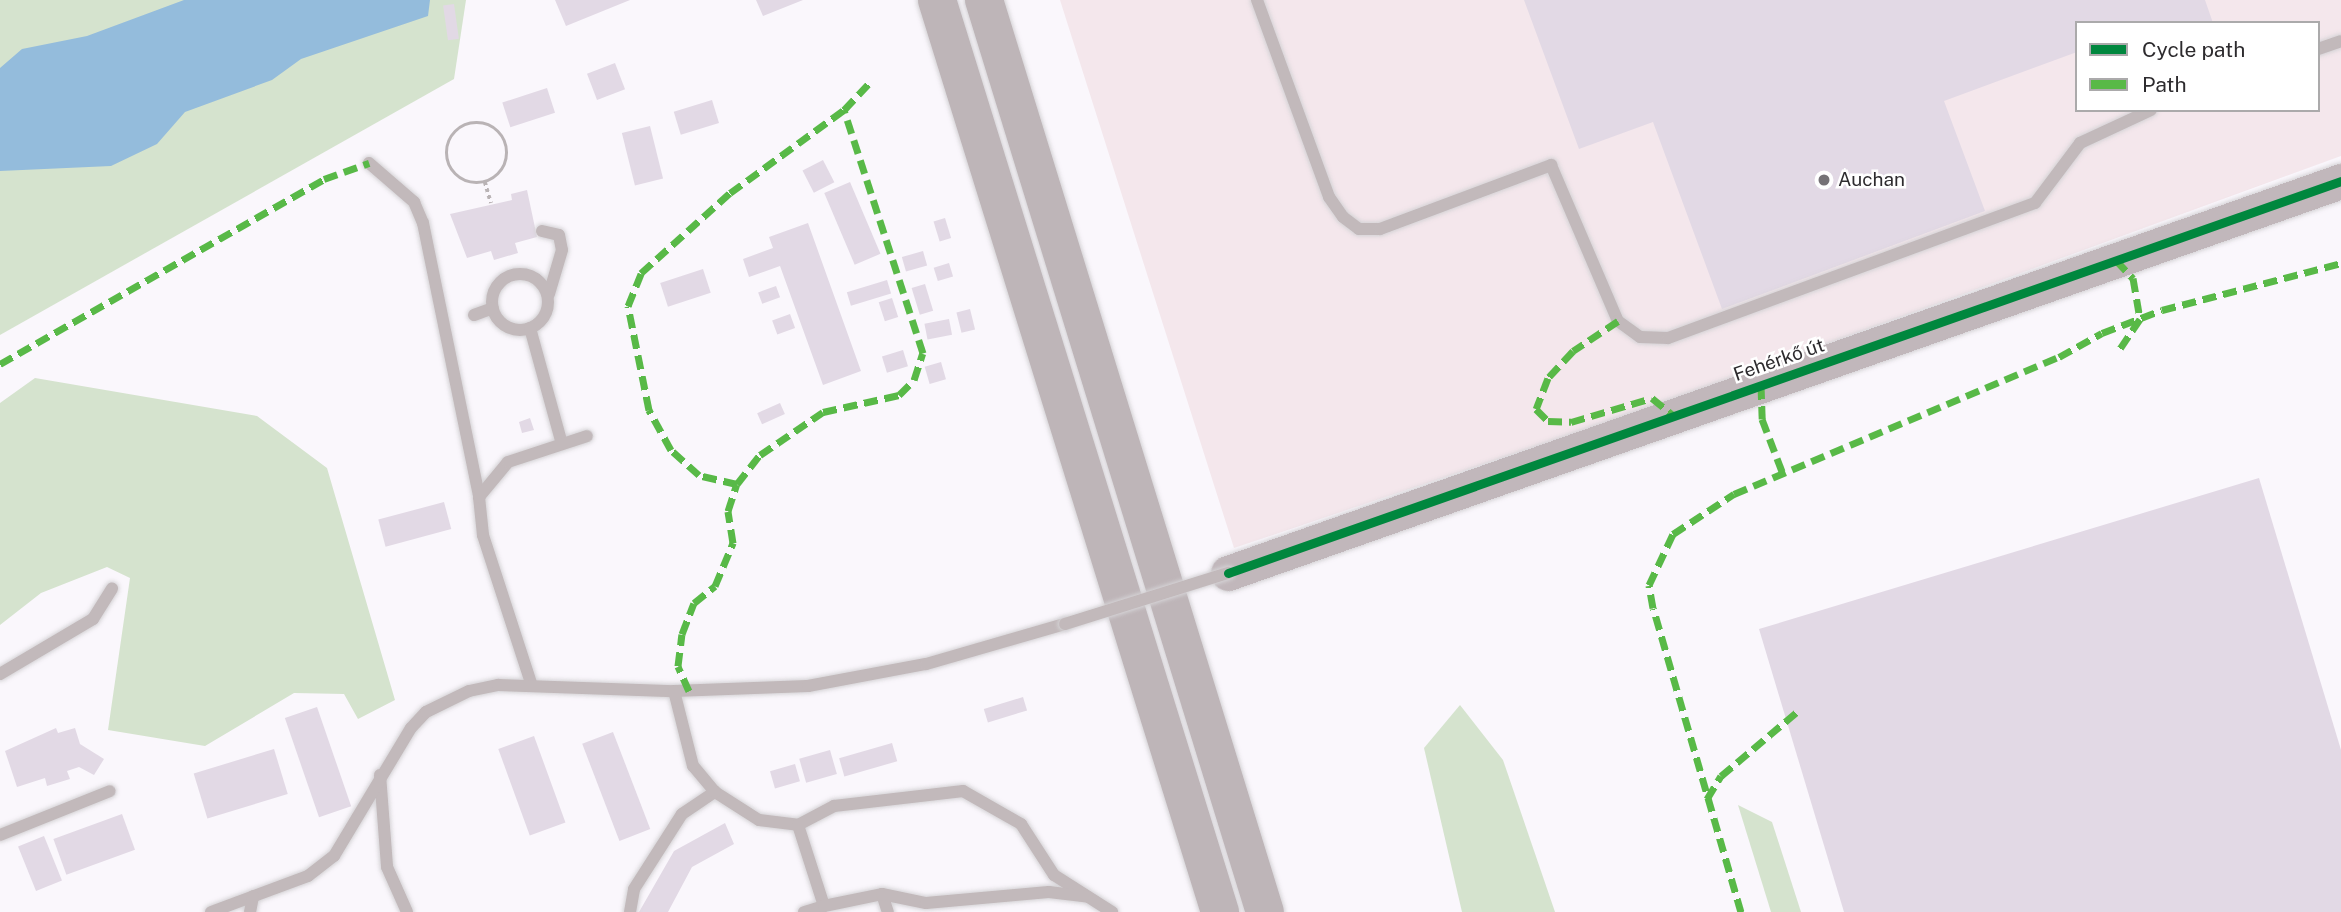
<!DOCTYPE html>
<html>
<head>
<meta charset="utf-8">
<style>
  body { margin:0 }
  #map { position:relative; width:2341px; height:912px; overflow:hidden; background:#faf7fc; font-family:"Public Sans",sans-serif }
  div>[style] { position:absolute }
  .commercial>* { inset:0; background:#f4e7ec }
  .green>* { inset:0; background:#d5e3ce }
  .water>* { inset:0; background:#94bcdc }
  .building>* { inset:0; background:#e2d9e5; transform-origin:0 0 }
  .path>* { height:3.5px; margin-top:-1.75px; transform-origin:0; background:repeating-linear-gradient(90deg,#b9b3b5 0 3.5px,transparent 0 7px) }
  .path>.ring { margin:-1.75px; padding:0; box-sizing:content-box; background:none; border:3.5px solid #b9b3b5; border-radius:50% }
  .roads { filter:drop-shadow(0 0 2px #d5d3d6) drop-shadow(0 0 2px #d5d3d6) }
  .lane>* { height:12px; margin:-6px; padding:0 6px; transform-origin:6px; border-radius:6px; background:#c2b9bb }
  .lane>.ring { margin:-6px; padding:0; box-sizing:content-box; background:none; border:12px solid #c2b9bb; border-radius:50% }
  .secondary>* { height:35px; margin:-17.5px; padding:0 17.5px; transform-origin:17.5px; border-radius:17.5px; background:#c1b7bb }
  .highway>* { height:38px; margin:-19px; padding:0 19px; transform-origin:19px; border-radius:19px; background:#beb5b8 }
  .bridges { filter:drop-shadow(0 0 2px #d5d3d6) drop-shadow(0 0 2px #d5d3d6) }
  .lane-bridge>* { height:12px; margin:-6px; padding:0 6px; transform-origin:6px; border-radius:6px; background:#c2b9bb }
  .quiet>* { height:7px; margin-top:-3.5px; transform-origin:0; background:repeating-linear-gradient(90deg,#58b947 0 14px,transparent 0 21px) }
  .cycleway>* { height:9px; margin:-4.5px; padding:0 4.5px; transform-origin:4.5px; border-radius:4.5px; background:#00873e }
  .dots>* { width:19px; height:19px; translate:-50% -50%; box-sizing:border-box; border:4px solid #fff; border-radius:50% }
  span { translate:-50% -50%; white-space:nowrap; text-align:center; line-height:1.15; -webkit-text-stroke:5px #fff; paint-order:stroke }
  .poi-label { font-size:19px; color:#2d2b2e }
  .left { translate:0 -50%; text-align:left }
  .street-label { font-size:19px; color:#2d2b2e }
  .legend { position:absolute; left:2075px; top:21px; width:245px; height:91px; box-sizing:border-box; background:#fff; border:2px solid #abaaab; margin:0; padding:9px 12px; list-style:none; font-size:21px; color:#2d2b2e }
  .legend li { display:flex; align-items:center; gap:14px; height:35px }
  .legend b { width:35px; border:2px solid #abaaab }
</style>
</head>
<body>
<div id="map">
  <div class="commercial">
    <i style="clip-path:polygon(evenodd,1060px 0,2341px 0,2341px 156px,1665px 403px,1234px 548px,1060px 0,2077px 23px,2318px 23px,2318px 110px,2077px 110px,2077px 23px)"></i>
  </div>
  <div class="green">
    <i style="clip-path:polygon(0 0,466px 0,454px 79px,0 335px)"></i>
    <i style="clip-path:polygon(35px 378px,257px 416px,327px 468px,395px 700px,358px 719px,344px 694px,294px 693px,205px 746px,108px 730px,130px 578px,107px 567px,41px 593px,0 625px,0 403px)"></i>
    <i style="clip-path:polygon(1460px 705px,1503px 760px,1555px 912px,1462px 912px,1424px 748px)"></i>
    <i style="clip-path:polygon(1738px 805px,1772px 822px,1801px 912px,1771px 912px)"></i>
  </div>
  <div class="water">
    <i style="clip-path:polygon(184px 0,430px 0,428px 16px,301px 59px,272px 80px,185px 112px,157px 144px,111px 166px,0 171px,0 68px,22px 49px,87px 36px)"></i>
  </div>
  <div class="building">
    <i style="clip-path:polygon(555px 0,630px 0,566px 26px)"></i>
    <i style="clip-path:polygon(756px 0,803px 0,763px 16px)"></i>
    <i style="clip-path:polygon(1524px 0,2205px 0,2213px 23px,2077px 23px,2077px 52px,1944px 101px,1985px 211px,1722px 309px,1653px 122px,1579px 149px)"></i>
    <i style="left:454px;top:4px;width:35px;height:11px;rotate:82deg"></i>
    <i style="left:615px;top:63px;width:28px;height:30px;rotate:69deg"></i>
    <i style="left:547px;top:88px;width:26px;height:47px;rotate:72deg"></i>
    <i style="left:712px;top:100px;width:24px;height:40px;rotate:73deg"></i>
    <i style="left:650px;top:126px;width:54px;height:29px;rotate:76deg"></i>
    <i style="left:823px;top:160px;width:25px;height:23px;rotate:63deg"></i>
    <i style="left:850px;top:182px;width:78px;height:28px;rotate:67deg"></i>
    <i style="clip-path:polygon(527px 190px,537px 237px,515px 243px,518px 253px,494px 260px,491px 251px,467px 258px,450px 214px,512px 200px,511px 194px)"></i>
    <i style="left:945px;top:218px;width:21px;height:12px;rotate:73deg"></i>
    <i style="clip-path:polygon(808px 223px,861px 371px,823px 385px,780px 266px,749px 277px,743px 259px,773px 248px,769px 237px)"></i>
    <i style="left:923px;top:251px;width:15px;height:22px;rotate:74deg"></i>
    <i style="left:949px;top:263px;width:14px;height:16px;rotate:73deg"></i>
    <i style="left:703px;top:269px;width:25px;height:45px;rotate:72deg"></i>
    <i style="left:887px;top:280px;width:14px;height:42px;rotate:73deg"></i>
    <i style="left:925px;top:284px;width:28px;height:14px;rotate:73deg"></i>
    <i style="left:776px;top:286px;width:12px;height:19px;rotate:70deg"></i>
    <i style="left:892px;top:298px;width:20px;height:14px;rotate:72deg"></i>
    <i style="left:970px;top:309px;width:21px;height:14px;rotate:76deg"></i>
    <i style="left:790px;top:314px;width:15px;height:19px;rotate:70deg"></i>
    <i style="left:949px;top:319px;width:16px;height:25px;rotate:79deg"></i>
    <i style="left:903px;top:350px;width:17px;height:22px;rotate:73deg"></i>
    <i style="left:941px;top:362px;width:18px;height:17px;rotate:74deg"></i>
    <i style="left:780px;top:403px;width:12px;height:25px;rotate:66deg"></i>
    <i style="clip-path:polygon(530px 418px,534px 430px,522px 433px,519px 422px)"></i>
    <i style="clip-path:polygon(2259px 478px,2341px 750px,2341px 912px,1844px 912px,1759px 629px)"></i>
    <i style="left:444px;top:502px;width:28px;height:68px;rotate:75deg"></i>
    <i style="left:1023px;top:697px;width:14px;height:41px;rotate:73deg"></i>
    <i style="left:317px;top:707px;width:105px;height:34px;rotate:71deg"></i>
    <i style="clip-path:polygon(56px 728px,58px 733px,75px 728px,80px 744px,104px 759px,94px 775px,79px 767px,67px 771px,70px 779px,47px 786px,45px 778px,17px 787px,5px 751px)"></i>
    <i style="left:613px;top:732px;width:104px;height:33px;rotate:69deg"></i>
    <i style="left:534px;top:736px;width:92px;height:38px;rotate:70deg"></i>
    <i style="left:892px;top:743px;width:19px;height:55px;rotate:74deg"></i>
    <i style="left:274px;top:749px;width:47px;height:84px;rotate:73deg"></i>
    <i style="left:830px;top:750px;width:25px;height:32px;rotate:74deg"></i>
    <i style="left:795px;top:764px;width:18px;height:26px;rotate:74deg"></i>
    <i style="left:122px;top:814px;width:38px;height:73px;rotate:70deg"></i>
    <i style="clip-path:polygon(725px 823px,734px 844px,692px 867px,668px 912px,639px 912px,674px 851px)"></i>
    <i style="left:44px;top:836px;width:48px;height:28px;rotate:68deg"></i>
  </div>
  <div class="path">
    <i class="ring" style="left:447px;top:123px;width:56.5px;height:56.5px"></i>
    <i style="left:485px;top:182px;width:22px;rotate:74deg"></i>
  </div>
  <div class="roads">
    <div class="lane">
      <i style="left:1257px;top:0;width:210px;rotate:69.9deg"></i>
      <i style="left:1329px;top:197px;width:24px;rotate:55deg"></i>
      <i style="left:1343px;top:217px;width:20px;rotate:37deg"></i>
      <i style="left:1359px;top:229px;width:21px"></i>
      <i style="left:1380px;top:229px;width:183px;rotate:-20.5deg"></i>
      <i style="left:1551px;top:165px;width:170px;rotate:66.8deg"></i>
      <i style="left:1618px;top:321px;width:27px;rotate:36deg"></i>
      <i style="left:1640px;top:337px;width:28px;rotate:2deg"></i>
      <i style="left:1668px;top:338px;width:391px;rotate:-20.2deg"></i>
      <i style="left:2035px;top:203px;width:75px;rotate:-53.1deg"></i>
      <i style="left:2080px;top:143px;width:78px;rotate:-24.9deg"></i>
      <i style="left:2318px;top:49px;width:24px;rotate:-19deg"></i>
      <i style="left:369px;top:163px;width:60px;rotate:40.9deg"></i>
      <i style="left:414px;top:202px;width:23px;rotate:67deg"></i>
      <i style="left:423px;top:223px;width:280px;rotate:78.4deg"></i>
      <i style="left:542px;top:231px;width:17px;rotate:13deg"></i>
      <i style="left:559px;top:235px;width:15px;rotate:79deg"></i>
      <i style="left:562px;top:250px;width:46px;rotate:106.5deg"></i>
      <i class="ring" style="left:492px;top:274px;width:44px;height:44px"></i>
      <i style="left:474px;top:315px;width:20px;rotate:-20deg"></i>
      <i style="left:530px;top:328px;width:120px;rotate:74.6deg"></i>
      <i style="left:0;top:674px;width:108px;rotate:-30.6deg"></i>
      <i style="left:93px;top:619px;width:36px;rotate:-58deg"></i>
      <i style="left:532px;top:686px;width:159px;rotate:-108deg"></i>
      <i style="left:483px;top:535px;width:38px;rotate:-96deg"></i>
      <i style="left:479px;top:497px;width:45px;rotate:-50.4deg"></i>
      <i style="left:508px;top:462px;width:83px;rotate:-18.2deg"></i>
      <i style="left:380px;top:775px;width:92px;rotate:85.6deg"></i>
      <i style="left:387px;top:867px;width:49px;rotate:66deg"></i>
      <i style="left:715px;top:792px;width:52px;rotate:32.5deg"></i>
      <i style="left:759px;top:820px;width:39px;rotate:7deg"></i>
      <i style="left:798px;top:825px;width:85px;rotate:72.2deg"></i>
      <i style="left:824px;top:906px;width:21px;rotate:163deg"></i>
      <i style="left:798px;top:825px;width:41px;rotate:-27.8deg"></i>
      <i style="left:834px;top:806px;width:130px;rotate:-6.6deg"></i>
      <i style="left:963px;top:791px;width:67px;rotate:29.6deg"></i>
      <i style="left:1021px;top:824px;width:61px;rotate:57.1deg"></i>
      <i style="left:1054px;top:875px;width:69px;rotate:32.5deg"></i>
      <i style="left:0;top:835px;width:118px;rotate:-21.8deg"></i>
      <i style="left:882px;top:894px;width:19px;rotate:72deg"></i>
      <i style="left:824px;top:906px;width:59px;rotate:-11.7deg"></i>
      <i style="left:882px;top:894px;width:45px;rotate:11.6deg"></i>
      <i style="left:926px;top:903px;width:123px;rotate:-5.1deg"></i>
      <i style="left:1049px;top:892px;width:38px;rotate:7deg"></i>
      <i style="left:211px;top:912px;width:103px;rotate:-20.4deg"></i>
      <i style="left:308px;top:876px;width:33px;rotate:-38deg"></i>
      <i style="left:334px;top:856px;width:149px;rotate:-59deg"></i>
      <i style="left:411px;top:728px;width:22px;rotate:-47deg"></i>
      <i style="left:426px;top:712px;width:48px;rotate:-26deg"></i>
      <i style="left:469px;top:691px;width:30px;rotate:-12deg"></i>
      <i style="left:498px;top:685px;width:176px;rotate:2deg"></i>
      <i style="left:674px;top:691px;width:134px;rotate:-2.1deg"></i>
      <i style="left:808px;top:686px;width:120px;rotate:-10.6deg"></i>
      <i style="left:926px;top:664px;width:145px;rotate:-16.1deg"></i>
      <i style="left:250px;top:912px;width:16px;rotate:-79deg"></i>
      <i style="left:630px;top:912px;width:23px;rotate:-80deg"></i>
      <i style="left:634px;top:889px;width:89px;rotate:-57.4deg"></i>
      <i style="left:682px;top:814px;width:40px;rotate:-34deg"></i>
      <i style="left:715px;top:792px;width:34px;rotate:-130deg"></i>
      <i style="left:693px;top:766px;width:77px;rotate:-104.2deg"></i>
    </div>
    <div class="secondary">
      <i style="left:1228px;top:573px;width:1180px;rotate:-19.4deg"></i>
    </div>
    <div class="highway">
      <i style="left:937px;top:0;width:955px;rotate:72.76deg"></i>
      <i style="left:984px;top:0;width:954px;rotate:72.88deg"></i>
    </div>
  </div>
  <div class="bridges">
    <div class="lane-bridge">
      <i style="left:1065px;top:624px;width:171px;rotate:-17.4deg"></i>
    </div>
  </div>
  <div class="quiet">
    <i style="left:2116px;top:260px;width:25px;rotate:47deg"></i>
    <i style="left:2133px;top:278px;width:42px;rotate:80.3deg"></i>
    <i style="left:2140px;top:319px;width:36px;rotate:124deg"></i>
    <i style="left:1618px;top:321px;width:54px;rotate:146.3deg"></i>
    <i style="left:1573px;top:351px;width:37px;rotate:133deg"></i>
    <i style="left:1548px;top:378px;width:33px;rotate:111deg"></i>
    <i style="left:1536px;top:409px;width:17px;rotate:45deg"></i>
    <i style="left:1548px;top:421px;width:23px;rotate:2deg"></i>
    <i style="left:1571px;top:422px;width:84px;rotate:-16.5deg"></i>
    <i style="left:1652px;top:398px;width:28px;rotate:39deg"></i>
    <i style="left:0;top:364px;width:373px;rotate:-29.7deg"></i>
    <i style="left:324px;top:179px;width:48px;rotate:-19.6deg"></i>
    <i style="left:1761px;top:385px;width:34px;rotate:88deg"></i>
    <i style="left:1762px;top:419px;width:59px;rotate:69.1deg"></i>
    <i style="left:737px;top:484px;width:39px;rotate:-167deg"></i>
    <i style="left:699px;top:475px;width:38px;rotate:-138deg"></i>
    <i style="left:671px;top:450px;width:46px;rotate:-118.8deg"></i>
    <i style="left:649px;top:410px;width:106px;rotate:-101.4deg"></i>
    <i style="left:628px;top:306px;width:35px;rotate:-68deg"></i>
    <i style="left:641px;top:273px;width:120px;rotate:-42deg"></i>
    <i style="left:730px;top:193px;width:141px;rotate:-36.1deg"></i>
    <i style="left:844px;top:110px;width:41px;rotate:-47deg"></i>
    <i style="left:689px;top:691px;width:27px;rotate:-114deg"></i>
    <i style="left:678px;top:666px;width:32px;rotate:-83deg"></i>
    <i style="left:682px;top:634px;width:33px;rotate:-69deg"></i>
    <i style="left:694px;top:603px;width:27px;rotate:-39deg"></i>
    <i style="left:715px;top:586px;width:47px;rotate:-67.3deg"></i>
    <i style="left:733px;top:543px;width:32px;rotate:-99deg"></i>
    <i style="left:728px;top:511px;width:28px;rotate:-72deg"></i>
    <i style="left:737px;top:484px;width:37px;rotate:-52deg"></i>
    <i style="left:760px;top:455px;width:76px;rotate:-34.3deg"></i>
    <i style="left:823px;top:412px;width:78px;rotate:-12.6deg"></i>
    <i style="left:899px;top:395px;width:21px;rotate:-45deg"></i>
    <i style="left:914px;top:380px;width:28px;rotate:-72deg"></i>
    <i style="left:923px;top:353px;width:256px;rotate:-108deg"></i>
    <i style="left:1707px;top:799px;width:27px;rotate:-59deg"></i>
    <i style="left:1721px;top:776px;width:101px;rotate:-40.2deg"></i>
    <i style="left:1741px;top:912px;width:316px;rotate:-106.1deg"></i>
    <i style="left:1653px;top:608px;width:23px;rotate:-100deg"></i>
    <i style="left:1649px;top:585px;width:56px;rotate:-64.8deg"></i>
    <i style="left:1673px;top:534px;width:73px;rotate:-33.3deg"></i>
    <i style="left:1734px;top:494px;width:353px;rotate:-22.9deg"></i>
    <i style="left:2059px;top:357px;width:49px;rotate:-29.2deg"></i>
    <i style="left:2102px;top:333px;width:64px;rotate:-21deg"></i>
    <i style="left:2162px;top:310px;width:185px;rotate:-14.7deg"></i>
  </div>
  <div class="cycleway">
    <i style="left:1228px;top:573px;width:1180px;rotate:-19.4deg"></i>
  </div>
  <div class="dots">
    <i style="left:1824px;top:180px;background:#757276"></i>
  </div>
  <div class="poi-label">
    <span class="left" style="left:1838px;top:180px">Auchan</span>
  </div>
  <div class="street-label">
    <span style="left:1779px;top:360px;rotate:-19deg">Fehérkő út</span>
  </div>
  <ul class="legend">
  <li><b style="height:9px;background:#00873e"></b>Cycle path</li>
  <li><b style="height:9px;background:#58b947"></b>Path</li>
  </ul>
</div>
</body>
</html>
